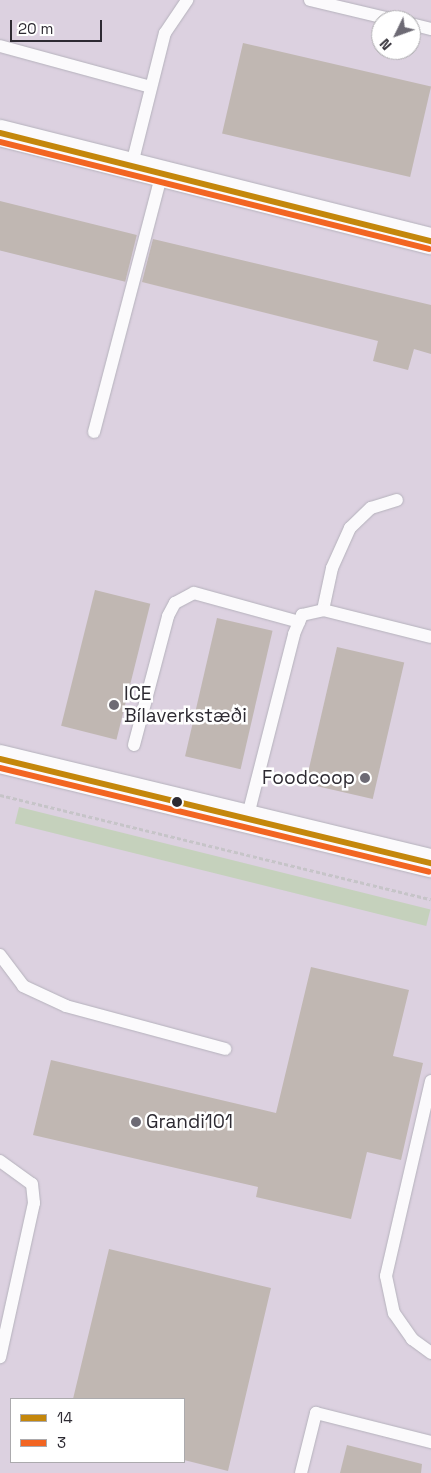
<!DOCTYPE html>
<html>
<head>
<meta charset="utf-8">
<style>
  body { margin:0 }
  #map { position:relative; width:431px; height:1473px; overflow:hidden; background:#e5e1ee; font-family:"Space Grotesk",sans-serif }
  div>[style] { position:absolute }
  .industrial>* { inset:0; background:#dcd1e0 }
  .green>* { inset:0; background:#c5d1bc; transform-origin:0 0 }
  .building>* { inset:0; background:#c0b7b2; transform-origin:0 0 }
  .path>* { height:3px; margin-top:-1.5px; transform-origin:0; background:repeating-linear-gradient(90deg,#c6c4c8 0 4px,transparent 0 6.5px) }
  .roads { filter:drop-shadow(0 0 1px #b5b2bc) drop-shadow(0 0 1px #b5b2bc) }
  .lane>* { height:12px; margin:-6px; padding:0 6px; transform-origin:6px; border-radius:6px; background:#fbfafc }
  .street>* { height:26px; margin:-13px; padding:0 13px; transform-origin:13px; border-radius:13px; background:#fbfafc }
  .secondary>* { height:28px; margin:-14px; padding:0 14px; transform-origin:14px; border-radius:14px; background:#fbfafc }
  .bus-1>* { height:6px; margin:-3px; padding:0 3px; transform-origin:3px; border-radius:3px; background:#c4870c }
  .bus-2>* { height:6px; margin:-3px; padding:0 3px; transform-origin:3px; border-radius:3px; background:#f26522 }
  .dots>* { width:14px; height:14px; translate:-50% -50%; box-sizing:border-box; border:2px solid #fff; border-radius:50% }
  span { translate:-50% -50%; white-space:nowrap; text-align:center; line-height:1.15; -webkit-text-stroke:5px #fff; paint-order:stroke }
  .poi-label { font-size:19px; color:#2d2a32 }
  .left { translate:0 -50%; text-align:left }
  .right { translate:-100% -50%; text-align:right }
  .legend { position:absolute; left:10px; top:1398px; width:175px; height:65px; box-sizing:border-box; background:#fff; border:1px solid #abaaad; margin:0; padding:6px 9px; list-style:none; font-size:15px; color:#2d2a32 }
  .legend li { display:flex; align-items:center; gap:10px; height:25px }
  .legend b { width:25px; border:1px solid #abaaad }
  .north { position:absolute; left:371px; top:10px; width:50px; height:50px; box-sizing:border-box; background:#fff; border:1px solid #abaaad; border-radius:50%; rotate:228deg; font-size:14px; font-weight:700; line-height:20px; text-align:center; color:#2d2a32 }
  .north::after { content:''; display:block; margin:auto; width:18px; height:22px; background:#6d6a74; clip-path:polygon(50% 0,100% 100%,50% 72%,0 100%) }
  .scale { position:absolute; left:10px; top:20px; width:92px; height:22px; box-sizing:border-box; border:2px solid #2d2a32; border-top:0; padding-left:6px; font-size:15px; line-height:18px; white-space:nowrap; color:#2d2a32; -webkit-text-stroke:4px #fff; paint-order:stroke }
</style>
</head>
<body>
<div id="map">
  <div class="industrial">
    <i style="clip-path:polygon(evenodd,0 0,431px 0,431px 1473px,0 1473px,0 0,381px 20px,411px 20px,411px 50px,381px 50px,381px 20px,0 0,11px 1399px,184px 1399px,184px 1462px,11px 1462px,11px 1399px)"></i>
  </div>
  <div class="green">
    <i style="left:19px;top:807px;width:424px;height:17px;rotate:14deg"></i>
  </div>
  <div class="building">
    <i style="left:243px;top:43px;width:193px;height:93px;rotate:13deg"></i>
    <i style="left:0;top:201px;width:141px;height:48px;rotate:14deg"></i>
    <i style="clip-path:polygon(153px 239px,431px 305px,431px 354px,414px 349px,408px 370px,373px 361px,378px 341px,142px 282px)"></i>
    <i style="left:95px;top:590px;width:57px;height:140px;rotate:14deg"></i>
    <i style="left:217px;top:618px;width:57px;height:142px;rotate:13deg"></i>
    <i style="left:337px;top:647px;width:69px;height:140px;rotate:13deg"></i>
    <i style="clip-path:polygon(311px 967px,409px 990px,393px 1056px,423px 1063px,401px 1160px,367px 1152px,351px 1219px,256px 1197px,258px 1187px,33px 1135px,51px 1060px,276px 1113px)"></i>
    <i style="clip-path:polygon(109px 1249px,271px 1288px,228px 1471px,184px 1460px,184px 1399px,73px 1399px)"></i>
    <i style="clip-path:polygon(347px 1445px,422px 1464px,421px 1473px,340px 1473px)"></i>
  </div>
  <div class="path">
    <i style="left:0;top:795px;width:443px;rotate:13.6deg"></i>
  </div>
  <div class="roads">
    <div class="lane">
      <i style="left:310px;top:0;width:86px;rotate:13.4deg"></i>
      <i style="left:411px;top:24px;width:21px;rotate:14deg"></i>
      <i style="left:0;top:46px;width:156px;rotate:15.2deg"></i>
      <i style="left:132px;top:164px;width:135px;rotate:-75.9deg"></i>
      <i style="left:165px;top:33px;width:40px;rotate:-56deg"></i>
      <i style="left:94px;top:432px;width:269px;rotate:-75.3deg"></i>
      <i style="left:323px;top:610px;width:43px;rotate:-77.9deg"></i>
      <i style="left:332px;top:568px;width:44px;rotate:-65.8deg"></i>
      <i style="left:350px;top:528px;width:29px;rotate:-44deg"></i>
      <i style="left:371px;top:508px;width:27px;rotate:-17deg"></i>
      <i style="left:134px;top:745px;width:133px;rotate:-75.2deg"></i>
      <i style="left:168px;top:616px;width:15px;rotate:-62deg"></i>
      <i style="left:175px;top:603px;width:21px;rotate:-28deg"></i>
      <i style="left:194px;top:593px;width:109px;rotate:15.4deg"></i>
      <i style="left:247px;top:819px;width:191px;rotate:-75.7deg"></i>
      <i style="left:294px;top:634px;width:21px;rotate:-67deg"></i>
      <i style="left:302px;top:615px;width:22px;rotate:-13deg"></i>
      <i style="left:323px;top:610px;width:111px;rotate:14deg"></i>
      <i style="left:0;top:955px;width:39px;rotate:53deg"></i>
      <i style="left:23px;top:986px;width:47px;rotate:24.9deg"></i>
      <i style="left:66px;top:1006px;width:165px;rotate:15.1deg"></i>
      <i style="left:431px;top:1081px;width:200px;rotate:103deg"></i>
      <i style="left:386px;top:1276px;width:38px;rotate:78deg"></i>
      <i style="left:394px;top:1313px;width:32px;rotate:55deg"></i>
      <i style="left:412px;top:1339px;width:24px;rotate:36deg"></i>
      <i style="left:0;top:1161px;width:39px;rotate:36deg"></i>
      <i style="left:32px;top:1184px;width:19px;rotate:84deg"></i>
      <i style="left:34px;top:1203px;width:158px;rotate:102.4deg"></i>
      <i style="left:301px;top:1473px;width:62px;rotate:-76deg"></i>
      <i style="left:316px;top:1413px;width:119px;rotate:14.2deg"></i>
    </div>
    <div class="street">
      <i style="left:0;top:133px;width:444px;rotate:14.1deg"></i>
    </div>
    <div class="secondary">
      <i style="left:0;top:759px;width:443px;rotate:13.6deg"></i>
    </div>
  </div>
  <div class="bus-1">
    <i style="left:0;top:133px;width:444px;rotate:14.1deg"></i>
    <i style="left:0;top:759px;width:443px;rotate:13.6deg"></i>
  </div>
  <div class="bus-2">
    <i style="left:0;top:142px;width:442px;rotate:14deg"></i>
    <i style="left:0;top:768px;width:441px;rotate:13.6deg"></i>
  </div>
  <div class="dots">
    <i style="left:114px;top:705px;background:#6d6a74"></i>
    <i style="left:365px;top:778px;background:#6d6a74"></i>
    <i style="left:177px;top:802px;background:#2d2a32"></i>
    <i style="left:136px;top:1122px;background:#6d6a74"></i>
  </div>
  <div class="poi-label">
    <span class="left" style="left:124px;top:705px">ICE<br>Bílaverkstæði</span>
    <span class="right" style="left:355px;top:778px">Foodcoop</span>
    <span class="left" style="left:146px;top:1122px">Grandi101</span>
  </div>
  <ul class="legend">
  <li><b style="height:6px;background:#c4870c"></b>14</li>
  <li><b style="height:6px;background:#f26522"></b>3</li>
  </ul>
  <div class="north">N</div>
  <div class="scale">20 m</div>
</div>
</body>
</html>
